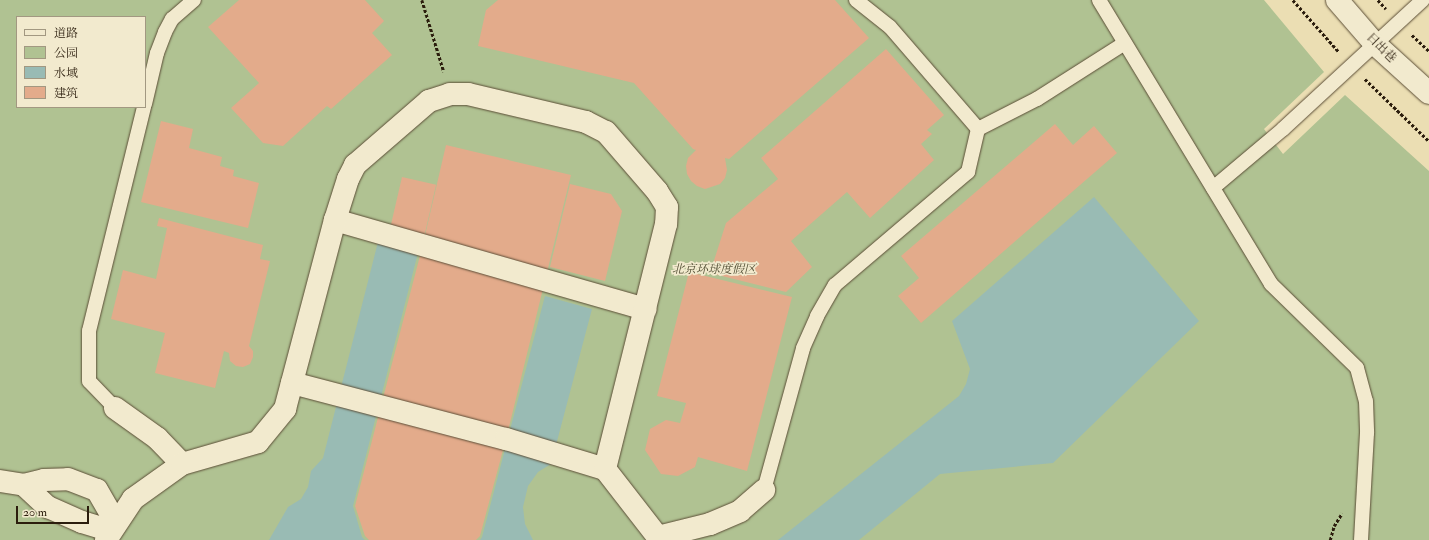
<!DOCTYPE html>
<html>
<head>
<meta charset="utf-8">
<style>
  body { margin:0 }
  #map { position:relative; width:1429px; height:540px; overflow:hidden; background:#ebdeb3; font-family:"IM FELL Double Pica","Noto Serif SC",serif }
  div>[style] { position:absolute }
  .green>* { inset:0; background:#b0c292 }
  .water>* { inset:0; background:#99bbb4 }
  .building>* { inset:0; background:#e3ab8b; transform-origin:0 0 }
  .path>* { height:2.5px; margin-top:-1.25px; transform-origin:0; background:repeating-linear-gradient(90deg,#2b1d0d 0 3px,transparent 0 5px) }
  .roads { filter:drop-shadow(0 0 1px #5b4d36) drop-shadow(0 0 1px #5b4d36) }
  .lane>* { height:14px; margin:-7px; padding:0 7px; transform-origin:7px; border-radius:7px; background:#f2eace }
  .street>* { height:22px; margin:-11px; padding:0 11px; transform-origin:11px; border-radius:11px; background:#f2eace }
  .secondary>* { height:22px; margin:-11px; padding:0 11px; transform-origin:11px; border-radius:11px; background:#f2eace }
  span { translate:-50% -50%; white-space:nowrap; text-align:center; line-height:1.15; -webkit-text-stroke:3.5px #f2eace; paint-order:stroke }
  .street-label { font-size:12px; color:#2b1d0d }
  .park-label { font-size:12px; color:#534f35; font-style:italic }
  .legend { position:absolute; left:16px; top:16px; width:130px; height:92px; box-sizing:border-box; background:#f2eace; border:1px solid #a29881; margin:0; padding:5px 7px; list-style:none; font-size:12px; color:#2b1d0d }
  .legend li { display:flex; align-items:center; gap:8px; height:20px }
  .legend b { width:20px; border:1px solid #a29881 }
  .scale { position:absolute; left:16px; top:506px; width:73px; height:18px; box-sizing:border-box; border:2px solid #2b1d0d; border-top:0; padding-left:5px; font-size:12px; line-height:14px; white-space:nowrap; color:#2b1d0d; -webkit-text-stroke:3px #f2eace; paint-order:stroke }
</style>
</head>
<body>
<div id="map">
  <div class="green">
    <i style="clip-path:polygon(evenodd,0 0,1264px 0,1324px 72px,1264px 129px,1283px 154px,1345px 95px,1429px 171px,1429px 540px,0 540px,0 0,17px 17px,145px 17px,145px 107px,17px 107px,17px 17px)"></i>
  </div>
  <div class="water">
    <i style="clip-path:polygon(1094px 197px,1199px 321px,1053px 463px,940px 474px,859px 540px,778px 540px,959px 396px,966px 384px,970px 369px,952px 321px)"></i>
    <i style="clip-path:polygon(379px 238px,419px 249px,353px 506px,362px 537px,365px 540px,269px 540px,288px 507px,301px 499px,308px 487px,311px 471px,323px 458px)"></i>
    <i style="clip-path:polygon(545px 296px,592px 309px,551px 464px,538px 472px,528px 486px,523px 507px,525px 524px,533px 540px,480px 540px,482px 537px)"></i>
  </div>
  <div class="building">
    <i style="clip-path:polygon(239px 0,365px 0,384px 21px,372px 33px,392px 55px,331px 109px,327px 106px,283px 146px,263px 143px,231px 108px,259px 83px,208px 27px)"></i>
    <i style="clip-path:polygon(498px 0,835px 0,869px 38px,729px 159px,725px 158px,727px 170px,725px 178px,720px 184px,705px 189px,697px 186px,691px 181px,687px 174px,686px 166px,688px 158px,696px 150px,693px 149px,634px 83px,478px 46px,486px 10px)"></i>
    <i style="clip-path:polygon(886px 49px,944px 115px,927px 130px,932px 134px,921px 144px,934px 160px,870px 218px,847px 192px,791px 241px,812px 267px,786px 292px,710px 273px,726px 223px,778px 179px,761px 158px)"></i>
    <i style="clip-path:polygon(161px 121px,193px 129px,189px 148px,222px 157px,220px 166px,234px 170px,233px 176px,259px 183px,248px 228px,141px 202px)"></i>
    <i style="clip-path:polygon(1055px 124px,1073px 145px,1094px 126px,1117px 153px,921px 323px,898px 296px,919px 278px,901px 256px)"></i>
    <i style="clip-path:polygon(446px 145px,571px 175px,506px 439px,480px 536px,476px 540px,369px 540px,365px 536px,355px 506px,423px 244px)"></i>
    <i style="left:402px;top:177px;width:35px;height:56px;rotate:13deg"></i>
    <i style="clip-path:polygon(570px 184px,611px 194px,622px 211px,605px 281px,550px 267px)"></i>
    <i style="clip-path:polygon(159px 218px,263px 245px,260px 259px,270px 261px,249px 346px,253px 351px,253px 357px,250px 364px,243px 367px,236px 366px,230px 361px,229px 353px,224px 351px,215px 388px,155px 373px,165px 333px,111px 319px,123px 270px,156px 279px,167px 228px,157px 226px)"></i>
    <i style="clip-path:polygon(689px 272px,792px 297px,747px 471px,698px 457px,695px 467px,678px 476px,661px 474px,645px 450px,650px 429px,666px 420px,680px 423px,686px 403px,657px 396px)"></i>
  </div>
  <div class="path">
    <i style="left:422px;top:0;width:75px;rotate:73deg"></i>
    <i style="left:1293px;top:0;width:69px;rotate:48.5deg"></i>
    <i style="left:1378px;top:0;width:12px;rotate:48deg"></i>
    <i style="left:1412px;top:35px;width:23px;rotate:43deg"></i>
    <i style="left:1365px;top:79px;width:89px;rotate:44.1deg"></i>
    <i style="left:1330px;top:540px;width:15px;rotate:-74deg"></i>
    <i style="left:1334px;top:526px;width:15px;rotate:-58deg"></i>
  </div>
  <div class="roads">
    <div class="lane">
      <i style="left:856px;top:0;width:43px;rotate:38.5deg"></i>
      <i style="left:890px;top:27px;width:135px;rotate:49.2deg"></i>
      <i style="left:1099px;top:0;width:332px;rotate:58.8deg"></i>
      <i style="left:1271px;top:284px;width:120px;rotate:44.3deg"></i>
      <i style="left:1357px;top:368px;width:34px;rotate:75deg"></i>
      <i style="left:1366px;top:401px;width:32px;rotate:88deg"></i>
      <i style="left:1367px;top:433px;width:107px;rotate:93.2deg"></i>
      <i style="left:145px;top:104px;width:52px;rotate:-76.8deg"></i>
      <i style="left:157px;top:53px;width:22px;rotate:-69deg"></i>
      <i style="left:165px;top:32px;width:15px;rotate:-62deg"></i>
      <i style="left:172px;top:19px;width:29px;rotate:-41deg"></i>
      <i style="left:1213px;top:188px;width:92px;rotate:-40.1deg"></i>
      <i style="left:1283px;top:129px;width:190px;rotate:-42.7deg"></i>
      <i style="left:115px;top:408px;width:37px;rotate:-134deg"></i>
      <i style="left:89px;top:381px;width:50px;rotate:-90deg"></i>
      <i style="left:89px;top:331px;width:231px;rotate:-76.2deg"></i>
      <i style="left:764px;top:490px;width:147px;rotate:-74.6deg"></i>
      <i style="left:803px;top:348px;width:35px;rotate:-66deg"></i>
      <i style="left:817px;top:316px;width:36px;rotate:-60deg"></i>
      <i style="left:835px;top:285px;width:175px;rotate:-40.4deg"></i>
      <i style="left:968px;top:172px;width:44px;rotate:-76.9deg"></i>
      <i style="left:978px;top:129px;width:66px;rotate:-27deg"></i>
      <i style="left:1037px;top:99px;width:104px;rotate:-32.5deg"></i>
    </div>
    <div class="street">
      <i style="left:335px;top:220px;width:323px;rotate:16deg"></i>
      <i style="left:292px;top:383px;width:221px;rotate:14.7deg"></i>
      <i style="left:506px;top:439px;width:103px;rotate:16.9deg"></i>
      <i style="left:115px;top:408px;width:52px;rotate:35.5deg"></i>
      <i style="left:157px;top:438px;width:36px;rotate:46deg"></i>
      <i style="left:0;top:481px;width:24px;rotate:9deg"></i>
      <i style="left:24px;top:485px;width:21px;rotate:-14deg"></i>
      <i style="left:44px;top:480px;width:24px;rotate:-2deg"></i>
      <i style="left:68px;top:479px;width:31px;rotate:21deg"></i>
      <i style="left:97px;top:490px;width:38px;rotate:60deg"></i>
      <i style="left:24px;top:485px;width:33px;rotate:43deg"></i>
      <i style="left:48px;top:507px;width:37px;rotate:24deg"></i>
      <i style="left:82px;top:522px;width:30px;rotate:17deg"></i>
      <i style="left:658px;top:537px;width:54px;rotate:-14deg"></i>
      <i style="left:710px;top:524px;width:33px;rotate:-23deg"></i>
      <i style="left:740px;top:511px;width:32px;rotate:-41deg"></i>
      <i style="left:106px;top:540px;width:49px;rotate:-56.6deg"></i>
      <i style="left:133px;top:499px;width:60px;rotate:-35.5deg"></i>
      <i style="left:182px;top:464px;width:79px;rotate:-16.1deg"></i>
      <i style="left:258px;top:442px;width:43px;rotate:-50.7deg"></i>
      <i style="left:285px;top:409px;width:196px;rotate:-75.2deg"></i>
      <i style="left:335px;top:220px;width:43px;rotate:-72.4deg"></i>
      <i style="left:348px;top:179px;width:16px;rotate:-63deg"></i>
      <i style="left:355px;top:165px;width:98px;rotate:-40.9deg"></i>
      <i style="left:429px;top:101px;width:22px;rotate:-18deg"></i>
      <i style="left:450px;top:94px;width:18px"></i>
      <i style="left:468px;top:94px;width:121px;rotate:13.3deg"></i>
      <i style="left:586px;top:122px;width:22px;rotate:27deg"></i>
      <i style="left:606px;top:132px;width:78px;rotate:49.2deg"></i>
      <i style="left:657px;top:191px;width:19px;rotate:58deg"></i>
      <i style="left:667px;top:207px;width:17px;rotate:93deg"></i>
      <i style="left:666px;top:224px;width:252px;rotate:104deg"></i>
      <i style="left:605px;top:469px;width:90px;rotate:52.2deg"></i>
    </div>
    <div class="secondary">
      <i style="left:1337px;top:0;width:58px;rotate:49.2deg"></i>
      <i style="left:1375px;top:44px;width:73px;rotate:42.2deg"></i>
    </div>
  </div>
  <div class="street-label">
    <span style="left:1381px;top:48px;rotate:45deg">日出巷</span>
  </div>
  <div class="park-label">
    <span style="left:714px;top:270px">北京环球度假区</span>
  </div>
  <ul class="legend">
  <li><b style="height:5px;background:#f2eace"></b>道路</li>
  <li><b style="height:11px;background:#b0c292"></b>公园</li>
  <li><b style="height:11px;background:#99bbb4"></b>水域</li>
  <li><b style="height:11px;background:#e3ab8b"></b>建筑</li>
  </ul>
  <div class="scale">20 m</div>
</div>
</body>
</html>
